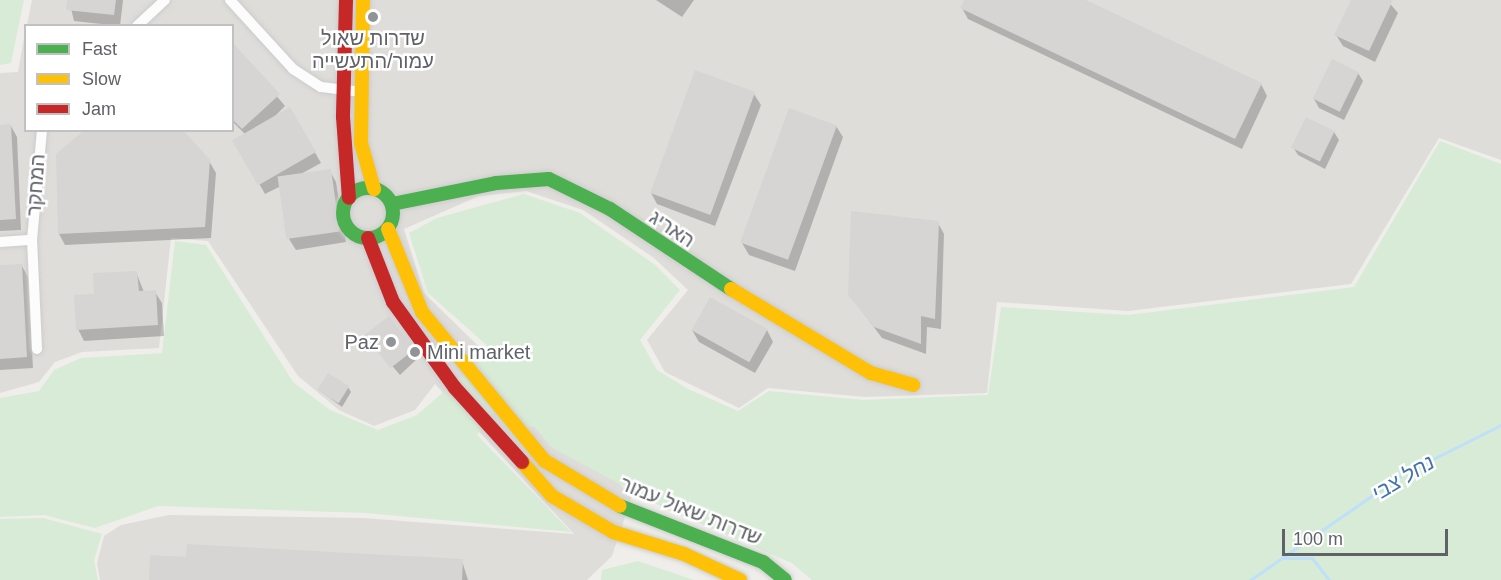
<!DOCTYPE html>
<html>
<head>
<meta charset="utf-8">
<style>
  body { margin:0 }
  #map { position:relative; width:1501px; height:580px; overflow:hidden; background:#efeeea; font-family:Helvetica,"Noto Sans Hebrew",sans-serif }
  div>[style] { position:absolute }
  .industrial>* { inset:0; background:#dfddda }
  .green>* { inset:0; background:#d8ebd6 }
  .shadow>* { inset:0; background:#0003 }
  .stream>* { height:3px; margin:-1.5px; padding:0 1.5px; transform-origin:1.5px; border-radius:1.5px; background:#bfe0f9 }
  .building>* { inset:0; background:#d6d5d3; transform-origin:0 0 }
  .roads { filter:drop-shadow(0 0 2px #cbcccc) drop-shadow(0 0 2px #cbcccc) }
  .street>* { height:10px; margin:-5px; padding:0 5px; transform-origin:5px; border-radius:5px; background:#fdfcfc }
  .fast>* { height:14px; margin:-7px; padding:0 7px; transform-origin:7px; border-radius:7px; background:#4caf50 }
  .fast>.ring { margin:-7px; padding:0; box-sizing:content-box; background:none; border:14px solid #4caf50; border-radius:50% }
  .slow>* { height:14px; margin:-7px; padding:0 7px; transform-origin:7px; border-radius:7px; background:#ffc107 }
  .jam>* { height:14px; margin:-7px; padding:0 7px; transform-origin:7px; border-radius:7px; background:#c62828 }
  .dots>* { width:16px; height:16px; translate:-50% -50%; box-sizing:border-box; border:3px solid #fff; border-radius:50% }
  span { translate:-50% -50%; white-space:nowrap; text-align:center; line-height:1.15; -webkit-text-stroke:5px #fff; paint-order:stroke }
  .poi-label { font-size:20px; color:#5f6368 }
  .right { translate:-100% -50%; text-align:right }
  .left { translate:0 -50%; text-align:left }
  .street-label { font-size:20px; color:#5f6368 }
  .water-label { font-size:21px; color:#4174aa; font-style:italic }
  .legend { position:absolute; left:24px; top:24px; width:210px; height:108px; box-sizing:border-box; background:#fff; border:2px solid #bfc1c3; margin:0; padding:8px 10px; list-style:none; font-size:18px; color:#5f6368 }
  .legend li { display:flex; align-items:center; gap:12px; height:30px }
  .legend b { width:30px; border:2px solid #bfc1c3 }
  .scale { position:absolute; left:1282px; top:529px; width:166px; height:27px; box-sizing:border-box; border:3px solid #5f6368; border-top:0; padding-left:8px; font-size:18px; line-height:21px; white-space:nowrap; color:#5f6368; -webkit-text-stroke:4px #fff; paint-order:stroke }
</style>
</head>
<body>
<div id="map">
  <div class="industrial">
    <i style="clip-path:polygon(32px 0,1501px 0,1501px 160px,1439px 138px,1351px 284px,1128px 311px,997px 302px,987px 393px,865px 397px,768px 388px,739px 408px,665px 372px,647px 340px,688px 290px,654px 258px,583px 210px,526px 191px,479px 196px,404px 229px,424px 293px,632px 496px,612px 556px,587px 580px,100px 580px,97px 563px,104px 536px,121px 525px,169px 515px,363px 518px,574px 534px,435px 384px,415px 410px,374px 426px,339px 410px,298px 376px,208px 241px,171px 238px,159px 348px,82px 352px,55px 362px,39px 382px,0 393px,0 73px,18px 72px,25px 32px,26px 130px,232px 130px,232px 26px,27px 25px)"></i>
  </div>
  <div class="green">
    <i style="clip-path:polygon(0 0,24px 0,11px 63px,0 65px)"></i>
    <i style="clip-path:polygon(1440px 141px,1501px 164px,1501px 580px,812px 580px,792px 563px,668px 510px,551px 447px,534px 426px,527px 429px,497px 406px,477px 435px,571px 532px,366px 513px,158px 506px,95px 528px,44px 515px,0 517px,0 398px,39px 391px,54px 370px,81px 358px,162px 353px,175px 241px,206px 245px,293px 382px,330px 410px,378px 430px,417px 415px,492px 350px,428px 293px,409px 233px,437px 218px,524px 194px,580px 213px,654px 264px,680px 290px,640px 340px,657px 370px,688px 389px,738px 411px,769px 391px,863px 400px,988px 395px,1001px 307px,1128px 315px,1354px 287px)"></i>
    <i style="clip-path:polygon(43px 518px,102px 534px,94px 560px,98px 580px,0 580px,0 519px)"></i>
    <i style="clip-path:polygon(638px 561px,694px 580px,601px 580px,602px 570px)"></i>
  </div>
  <div class="shadow">
    <i style="clip-path:polygon(69px 0,123px 0,120px 26px,74px 21px)"></i>
    <i style="clip-path:polygon(656px 0,694px 0,682px 17px)"></i>
    <i style="clip-path:polygon(966px 0,1083px 0,1261px 84px,1267px 96px,1242px 149px,968px 19px,962px 8px)"></i>
    <i style="clip-path:polygon(1353px 0,1387px 0,1398px 13px,1375px 62px,1343px 46px,1336px 35px)"></i>
    <i style="clip-path:polygon(233px 44px,285px 106px,274px 117px,290px 109px,321px 163px,299px 175px,330px 171px,336px 182px,346px 242px,296px 250px,289px 239px,281px 186px,265px 194px,234px 140px,245px 134px,232px 121px)"></i>
    <i style="clip-path:polygon(1358px 73px,1363px 81px,1344px 120px,1319px 108px,1314px 99px)"></i>
    <i style="clip-path:polygon(754px 94px,761px 105px,715px 226px,657px 204px,651px 193px)"></i>
    <i style="clip-path:polygon(0 126px,11px 126px,17px 137px,21px 230px,0 231px)"></i>
    <i style="clip-path:polygon(836px 126px,843px 137px,795px 271px,749px 255px,742px 243px)"></i>
    <i style="clip-path:polygon(1334px 132px,1339px 140px,1325px 169px,1298px 155px,1293px 147px)"></i>
    <i style="clip-path:polygon(58px 154px,209px 161px,216px 173px,211px 238px,65px 245px,59px 234px)"></i>
    <i style="clip-path:polygon(938px 223px,944px 234px,941px 329px,927px 327px,926px 354px,882px 338px,850px 295px)"></i>
    <i style="clip-path:polygon(22px 266px,28px 277px,33px 368px,0 370px,0 267px)"></i>
    <i style="clip-path:polygon(136px 272px,144px 292px,155px 292px,162px 303px,164px 336px,84px 341px,78px 329px,96px 295px)"></i>
    <i style="clip-path:polygon(692px 330px,767px 330px,773px 342px,755px 373px,699px 342px)"></i>
    <i style="clip-path:polygon(368px 338px,413px 350px,418px 358px,400px 375px)"></i>
    <i style="clip-path:polygon(348px 387px,351px 392px,342px 407px,319px 390px)"></i>
    <i style="clip-path:polygon(187px 558px,462px 561px,468px 580px,150px 580px)"></i>
  </div>
  <div class="stream">
    <i style="left:1284px;top:558px;width:28px"></i>
    <i style="left:1312px;top:558px;width:28px;rotate:52deg"></i>
    <i style="left:1250px;top:580px;width:186px;rotate:-34.7deg"></i>
    <i style="left:1403px;top:474px;width:110px;rotate:-26.6deg"></i>
  </div>
  <div class="building">
    <i style="clip-path:polygon(67px 0,116px 0,114px 15px,66px 10px)"></i>
    <i style="clip-path:polygon(964px 0,1086px 0,1262px 83px,1235px 139px,960px 8px)"></i>
    <i style="clip-path:polygon(1351px 0,1393px 0,1369px 51px,1334px 35px)"></i>
    <i style="clip-path:polygon(232px 42px,280px 94px,242px 129px,232px 119px)"></i>
    <i style="left:1332px;top:59px;width:30px;height:44px;rotate:26deg"></i>
    <i style="left:695px;top:70px;width:64px;height:131px;rotate:20deg"></i>
    <i style="left:290px;top:107px;width:52px;height:67px;rotate:60deg"></i>
    <i style="left:789px;top:108px;width:51px;height:143px;rotate:20deg"></i>
    <i style="left:1306px;top:117px;width:32px;height:34px;rotate:26deg"></i>
    <i style="clip-path:polygon(11px 124px,16px 219px,0 220px,0 125px)"></i>
    <i style="clip-path:polygon(83px 131px,185px 132px,210px 160px,205px 227px,58px 234px,56px 154px)"></i>
    <i style="left:331px;top:169px;width:63px;height:54px;rotate:82deg"></i>
    <i style="clip-path:polygon(851px 211px,939px 221px,935px 319px,921px 316px,921px 344px,874px 327px,848px 295px)"></i>
    <i style="clip-path:polygon(22px 264px,27px 357px,0 359px,0 265px)"></i>
    <i style="clip-path:polygon(137px 271px,139px 291px,156px 290px,158px 325px,76px 330px,74px 295px,94px 294px,93px 273px)"></i>
    <i style="left:710px;top:297px;width:66px;height:38px;rotate:29deg"></i>
    <i style="left:389px;top:316px;width:42px;height:31px;rotate:52deg"></i>
    <i style="left:328px;top:373px;width:25px;height:20px;rotate:32deg"></i>
    <i style="clip-path:polygon(187px 544px,463px 559px,462px 580px,149px 580px,150px 555px,186px 557px)"></i>
  </div>
  <div class="roads">
    <div class="street">
      <i style="left:230px;top:0;width:93px;rotate:47.6deg"></i>
      <i style="left:293px;top:69px;width:33px;rotate:33deg"></i>
      <i style="left:321px;top:87px;width:39px;rotate:7deg"></i>
      <i style="left:137px;top:26px;width:38px;rotate:-43deg"></i>
      <i style="left:0;top:242px;width:32px;rotate:-4deg"></i>
      <i style="left:37px;top:349px;width:109px;rotate:-92.6deg"></i>
      <i style="left:32px;top:240px;width:110px;rotate:-84.8deg"></i>
    </div>
    <div class="fast">
      <i class="ring" style="left:343px;top:188px;width:36px;height:36px"></i>
      <i style="left:392px;top:204px;width:106px;rotate:-11.4deg"></i>
      <i style="left:496px;top:183px;width:53px;rotate:-4.3deg"></i>
      <i style="left:549px;top:179px;width:68px;rotate:26.2deg"></i>
      <i style="left:610px;top:209px;width:145px;rotate:33.5deg"></i>
      <i style="left:620px;top:506px;width:154px;rotate:21.4deg"></i>
      <i style="left:763px;top:562px;width:28px;rotate:39deg"></i>
    </div>
    <div class="slow">
      <i style="left:363px;top:0;width:143px;rotate:90.8deg"></i>
      <i style="left:361px;top:143px;width:48px;rotate:74.2deg"></i>
      <i style="left:388px;top:229px;width:90px;rotate:67.7deg"></i>
      <i style="left:422px;top:312px;width:193px;rotate:50.5deg"></i>
      <i style="left:545px;top:461px;width:87px;rotate:31deg"></i>
      <i style="left:731px;top:289px;width:163px;rotate:31deg"></i>
      <i style="left:871px;top:373px;width:44px;rotate:15.9deg"></i>
      <i style="left:522px;top:462px;width:45px;rotate:48.6deg"></i>
      <i style="left:552px;top:496px;width:71px;rotate:30.5deg"></i>
      <i style="left:613px;top:532px;width:74px;rotate:17.2deg"></i>
      <i style="left:684px;top:554px;width:62px;rotate:24.9deg"></i>
    </div>
    <div class="jam">
      <i style="left:346px;top:0;width:117px;rotate:91.5deg"></i>
      <i style="left:343px;top:117px;width:81px;rotate:85.8deg"></i>
      <i style="left:368px;top:238px;width:69px;rotate:68.7deg"></i>
      <i style="left:393px;top:302px;width:106px;rotate:54.2deg"></i>
      <i style="left:455px;top:388px;width:100px;rotate:47.8deg"></i>
    </div>
  </div>
  <div class="dots">
    <i style="left:373px;top:17px;background:#919496"></i>
    <i style="left:391px;top:342px;background:#919496"></i>
    <i style="left:415px;top:352px;background:#919496"></i>
  </div>
  <div class="poi-label">
    <span style="left:373px;top:50px">שדרות שאול<br>עמור/התעשייה</span>
    <span class="right" style="left:379px;top:342px">Paz</span>
    <span class="left" style="left:427px;top:352px">Mini market</span>
  </div>
  <div class="street-label">
    <span style="left:36px;top:185px;rotate:-86deg">המחקר</span>
    <span style="left:672px;top:229px;rotate:34deg">האריג</span>
    <span style="left:691px;top:511px;rotate:22deg">שדרות שאול עמור</span>
  </div>
  <div class="water-label">
    <span style="left:1403px;top:478px;rotate:-31deg">נחל צבי</span>
  </div>
  <ul class="legend">
  <li><b style="height:8px;background:#4caf50"></b>Fast</li>
  <li><b style="height:8px;background:#ffc107"></b>Slow</li>
  <li><b style="height:8px;background:#c62828"></b>Jam</li>
  </ul>
  <div class="scale">100 m</div>
</div>
</body>
</html>
